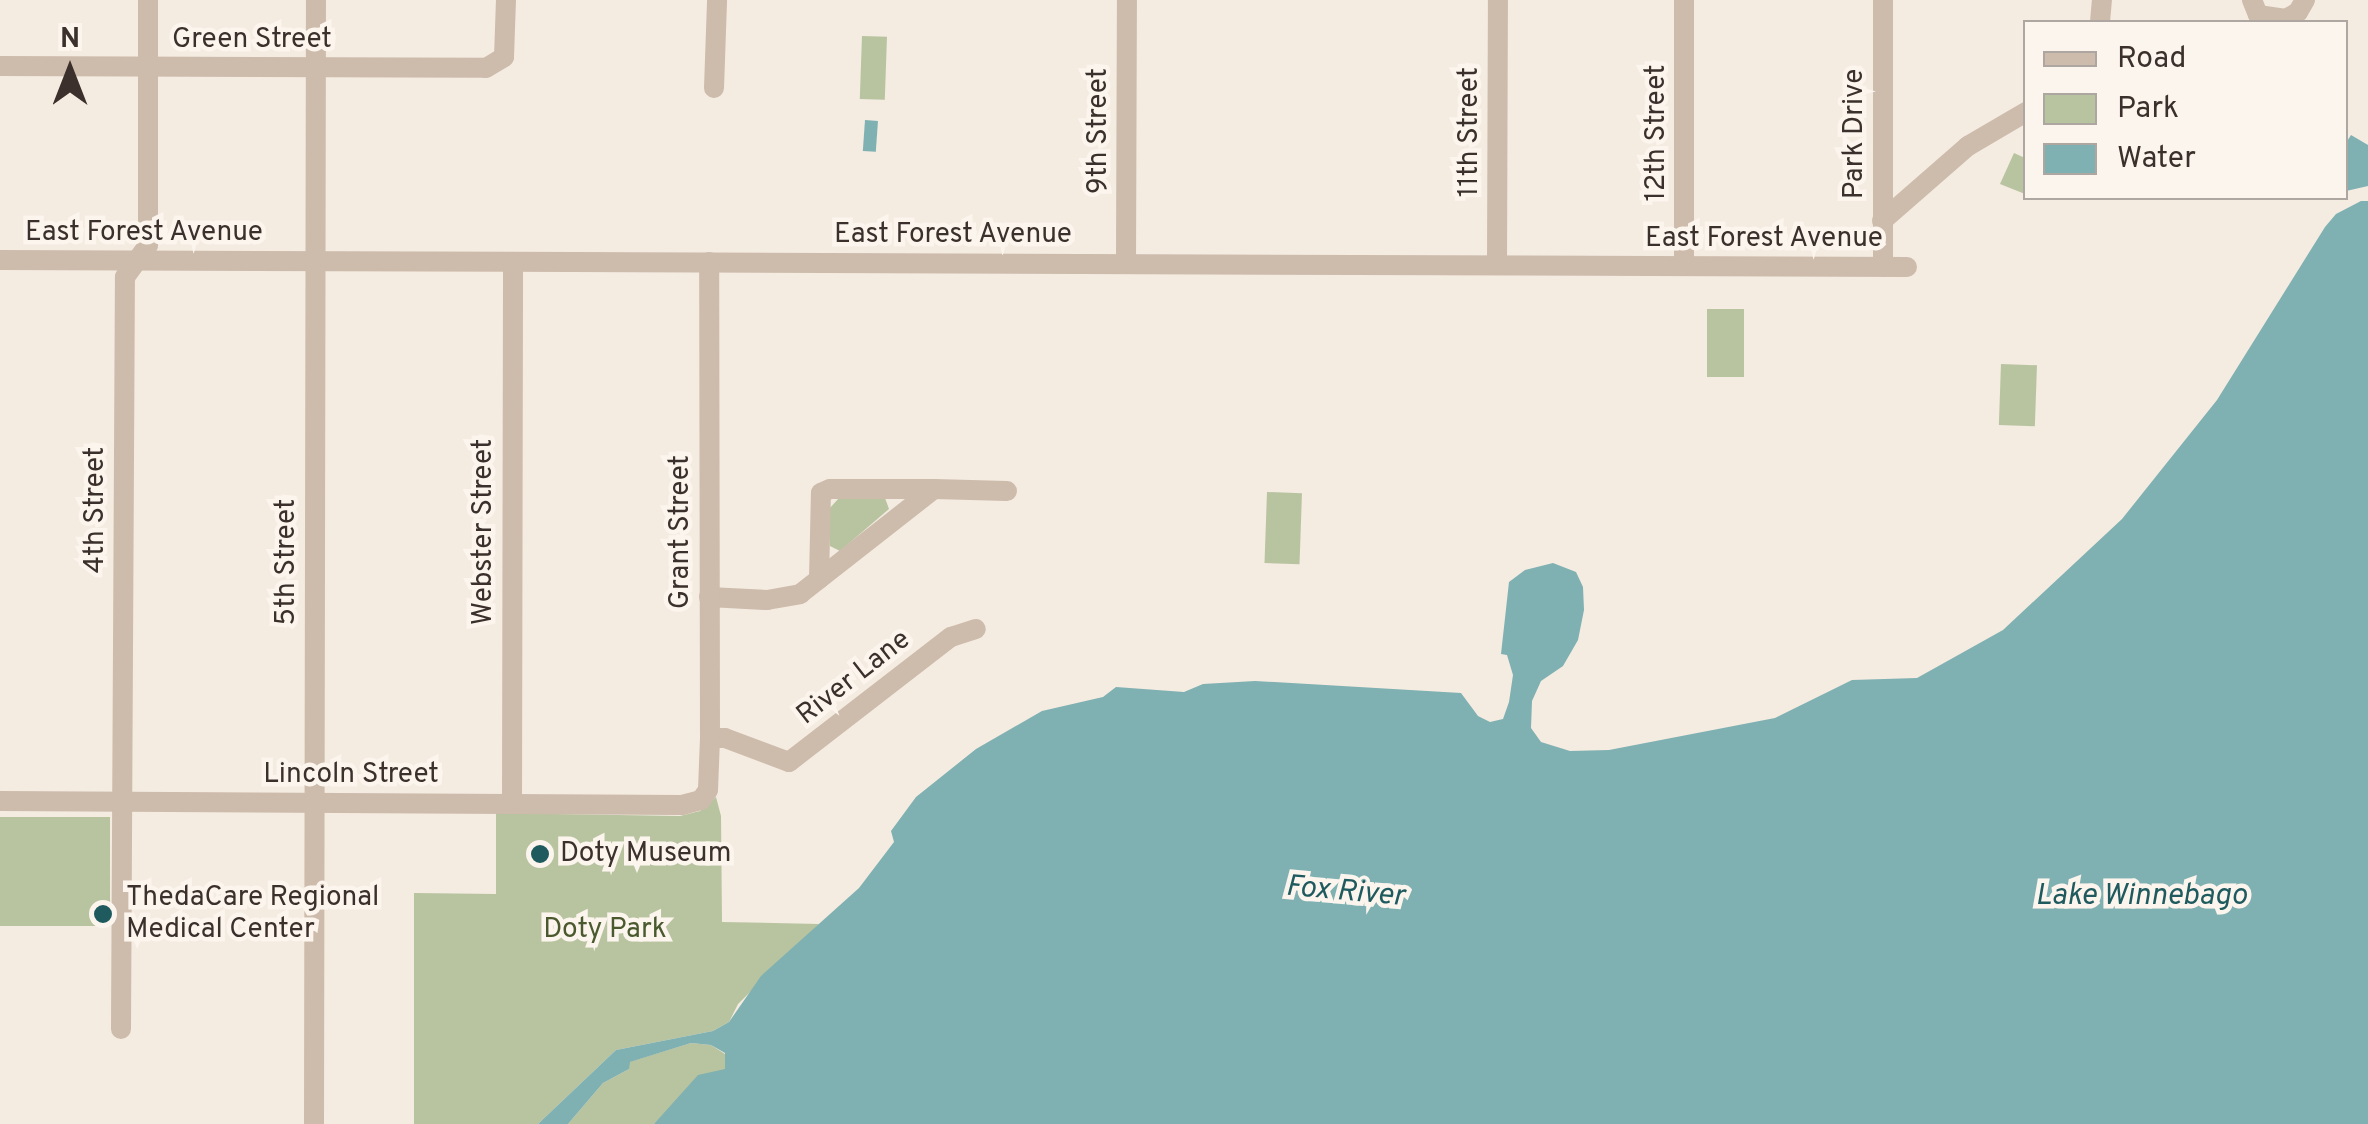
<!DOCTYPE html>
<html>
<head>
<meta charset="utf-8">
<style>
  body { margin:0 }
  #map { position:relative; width:2368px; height:1124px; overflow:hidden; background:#f4ebe1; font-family:Overpass,sans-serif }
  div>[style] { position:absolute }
  .green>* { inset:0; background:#b8c4a0; transform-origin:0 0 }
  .water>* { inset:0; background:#7fb0b2; transform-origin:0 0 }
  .minor>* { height:20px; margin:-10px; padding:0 10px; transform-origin:10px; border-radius:10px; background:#cdbbac }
  .dots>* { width:28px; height:28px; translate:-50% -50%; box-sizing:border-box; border:5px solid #fbf5ee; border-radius:50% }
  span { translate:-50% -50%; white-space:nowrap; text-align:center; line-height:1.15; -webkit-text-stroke:9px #fbf5ee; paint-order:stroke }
  .street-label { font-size:28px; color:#3b302b }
  .poi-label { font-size:28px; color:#3b302b }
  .left { translate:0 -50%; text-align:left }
  .park-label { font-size:28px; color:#4a5a2e }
  .water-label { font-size:30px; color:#1f5a5e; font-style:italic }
  .legend { position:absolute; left:2023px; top:20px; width:325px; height:180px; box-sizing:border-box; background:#fbf5ee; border:2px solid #aea6a0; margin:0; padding:12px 18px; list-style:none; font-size:30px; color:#3b302b }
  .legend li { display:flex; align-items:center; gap:20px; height:50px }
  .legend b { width:50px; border:2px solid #aea6a0 }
  .north { position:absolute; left:20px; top:20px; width:100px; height:100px; -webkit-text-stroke:8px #fbf5ee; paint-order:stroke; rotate:0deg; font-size:28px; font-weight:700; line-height:40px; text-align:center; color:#3b302b }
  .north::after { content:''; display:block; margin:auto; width:35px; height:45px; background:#3b302b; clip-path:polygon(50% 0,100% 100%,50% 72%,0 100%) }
</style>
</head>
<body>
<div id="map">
  <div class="green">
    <i style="left:862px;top:36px;width:25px;height:63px;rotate:2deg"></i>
    <i style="clip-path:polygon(2014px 153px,2025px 158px,2025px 194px,2000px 184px)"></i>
    <i style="left:1707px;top:309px;width:37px;height:68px"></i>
    <i style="left:2001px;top:364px;width:36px;height:61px;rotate:2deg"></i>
    <i style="left:1267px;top:492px;width:35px;height:71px;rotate:2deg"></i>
    <i style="clip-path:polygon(839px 498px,885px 498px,889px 509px,840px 551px,830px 546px,829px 509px)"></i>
    <i style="clip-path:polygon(716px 797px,721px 816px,722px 922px,819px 924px,738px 1004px,729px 1022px,713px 1031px,616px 1050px,538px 1124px,414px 1124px,414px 893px,496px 894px,496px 813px,680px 816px,700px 811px)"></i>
    <i style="left:0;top:817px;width:110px;height:109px"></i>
    <i style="clip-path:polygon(691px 1043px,711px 1045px,725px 1054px,729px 1060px,725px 1070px,654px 1124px,568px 1124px,603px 1083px,629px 1069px,629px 1062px)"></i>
  </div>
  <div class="water">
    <i style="left:865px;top:120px;width:13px;height:31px;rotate:4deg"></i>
    <i style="clip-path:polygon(2351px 135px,2368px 145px,2368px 186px,2346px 191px,2346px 143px)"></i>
    <i style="clip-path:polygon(2361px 201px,2368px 201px,2368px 1124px,654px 1124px,698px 1075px,725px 1069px,725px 1053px,711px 1045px,691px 1043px,630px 1062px,629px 1069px,603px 1083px,568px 1124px,538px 1124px,616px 1050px,713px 1031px,729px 1022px,761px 976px,859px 888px,894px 842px,891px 831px,916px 797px,976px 749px,1042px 711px,1103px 697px,1116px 687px,1184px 692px,1203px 684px,1255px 681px,1461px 693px,1478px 716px,1490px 722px,1503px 719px,1509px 702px,1513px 675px,1507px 655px,1501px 654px,1509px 582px,1525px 570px,1553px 563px,1576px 572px,1583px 587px,1584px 610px,1578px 640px,1563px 666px,1541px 681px,1532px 701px,1531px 728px,1541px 742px,1570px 751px,1609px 750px,1775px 718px,1852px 680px,1917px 678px,2003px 630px,2122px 519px,2217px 400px,2325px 227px,2336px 214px)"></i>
  </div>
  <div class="minor">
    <i style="left:1883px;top:0;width:267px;rotate:90deg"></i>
    <i style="left:2252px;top:0;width:16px;rotate:68deg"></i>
    <i style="left:2258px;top:15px;width:28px;rotate:8deg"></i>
    <i style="left:2286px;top:19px;width:14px;rotate:-30deg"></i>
    <i style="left:2298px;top:12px;width:14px;rotate:-60deg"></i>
    <i style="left:2100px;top:22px;width:22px;rotate:-85deg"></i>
    <i style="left:0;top:66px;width:486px;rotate:0.2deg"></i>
    <i style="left:486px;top:68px;width:21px;rotate:-31deg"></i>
    <i style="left:504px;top:57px;width:57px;rotate:-88deg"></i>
    <i style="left:714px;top:88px;width:88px;rotate:-88deg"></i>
    <i style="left:1882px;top:221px;width:114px;rotate:-41.1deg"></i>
    <i style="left:1968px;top:146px;width:67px;rotate:-30.4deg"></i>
    <i style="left:0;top:260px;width:1907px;rotate:0.21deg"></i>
    <i style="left:1126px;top:263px;width:263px;rotate:-89.8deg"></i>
    <i style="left:1497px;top:265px;width:265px;rotate:-89.8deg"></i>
    <i style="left:1684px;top:266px;width:266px;rotate:-90deg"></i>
    <i style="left:819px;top:579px;width:86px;rotate:-88.7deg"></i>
    <i style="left:821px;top:493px;width:10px;rotate:-24deg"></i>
    <i style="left:830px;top:489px;width:104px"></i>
    <i style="left:709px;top:597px;width:58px;rotate:3deg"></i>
    <i style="left:767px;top:600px;width:34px;rotate:-10deg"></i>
    <i style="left:800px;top:594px;width:170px;rotate:-38.1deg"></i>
    <i style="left:934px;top:489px;width:73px;rotate:1.6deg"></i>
    <i style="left:710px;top:738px;width:15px"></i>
    <i style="left:725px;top:738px;width:68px;rotate:20.6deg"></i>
    <i style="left:789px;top:762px;width:205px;rotate:-37.7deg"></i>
    <i style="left:951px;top:637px;width:26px;rotate:-18deg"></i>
    <i style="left:0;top:801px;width:682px;rotate:0.34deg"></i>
    <i style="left:682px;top:805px;width:20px;rotate:-15deg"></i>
    <i style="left:701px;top:800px;width:12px;rotate:-55deg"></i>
    <i style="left:708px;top:790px;width:52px;rotate:-87.8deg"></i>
    <i style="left:710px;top:738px;width:476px;rotate:-90.1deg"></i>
    <i style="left:512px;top:802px;width:540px;rotate:-89.89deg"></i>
    <i style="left:121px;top:1029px;width:752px;rotate:-89.7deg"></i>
    <i style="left:125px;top:277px;width:39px;rotate:-54deg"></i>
    <i style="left:148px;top:245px;width:245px;rotate:-90deg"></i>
    <i style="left:314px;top:1124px;width:1124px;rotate:-89.9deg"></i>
  </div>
  <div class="dots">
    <i style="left:540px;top:854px;background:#1f5a5e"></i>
    <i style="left:103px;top:914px;background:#1f5a5e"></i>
  </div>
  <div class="street-label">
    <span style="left:252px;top:40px">Green Street</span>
    <span style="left:1099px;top:131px;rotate:-90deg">9th Street</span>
    <span style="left:1470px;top:132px;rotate:-90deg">11th Street</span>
    <span style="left:1657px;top:133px;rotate:-90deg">12th Street</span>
    <span style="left:1855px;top:134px;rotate:-90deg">Park Drive</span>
    <span style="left:144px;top:233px">East Forest Avenue</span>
    <span style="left:953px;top:235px">East Forest Avenue</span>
    <span style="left:1764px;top:239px">East Forest Avenue</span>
    <span style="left:96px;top:510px;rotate:-90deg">4th Street</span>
    <span style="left:484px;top:532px;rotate:-90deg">Webster Street</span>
    <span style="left:681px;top:532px;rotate:-90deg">Grant Street</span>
    <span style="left:287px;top:562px;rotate:-90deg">5th Street</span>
    <span style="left:854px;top:678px;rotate:-38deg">River Lane</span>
    <span style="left:351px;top:775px">Lincoln Street</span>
  </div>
  <div class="poi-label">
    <span class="left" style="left:560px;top:854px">Doty Museum</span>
    <span class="left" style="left:126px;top:914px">ThedaCare Regional<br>Medical Center</span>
  </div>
  <div class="park-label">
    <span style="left:605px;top:930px">Doty Park</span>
  </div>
  <div class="water-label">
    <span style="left:1345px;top:893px;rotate:5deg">Fox River</span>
    <span style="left:2141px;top:897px">Lake Winnebago</span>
  </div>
  <ul class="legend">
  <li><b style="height:12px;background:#cdbbac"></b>Road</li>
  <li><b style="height:28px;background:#b8c4a0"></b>Park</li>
  <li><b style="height:28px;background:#7fb0b2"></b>Water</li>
  </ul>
  <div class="north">N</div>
</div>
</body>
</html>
